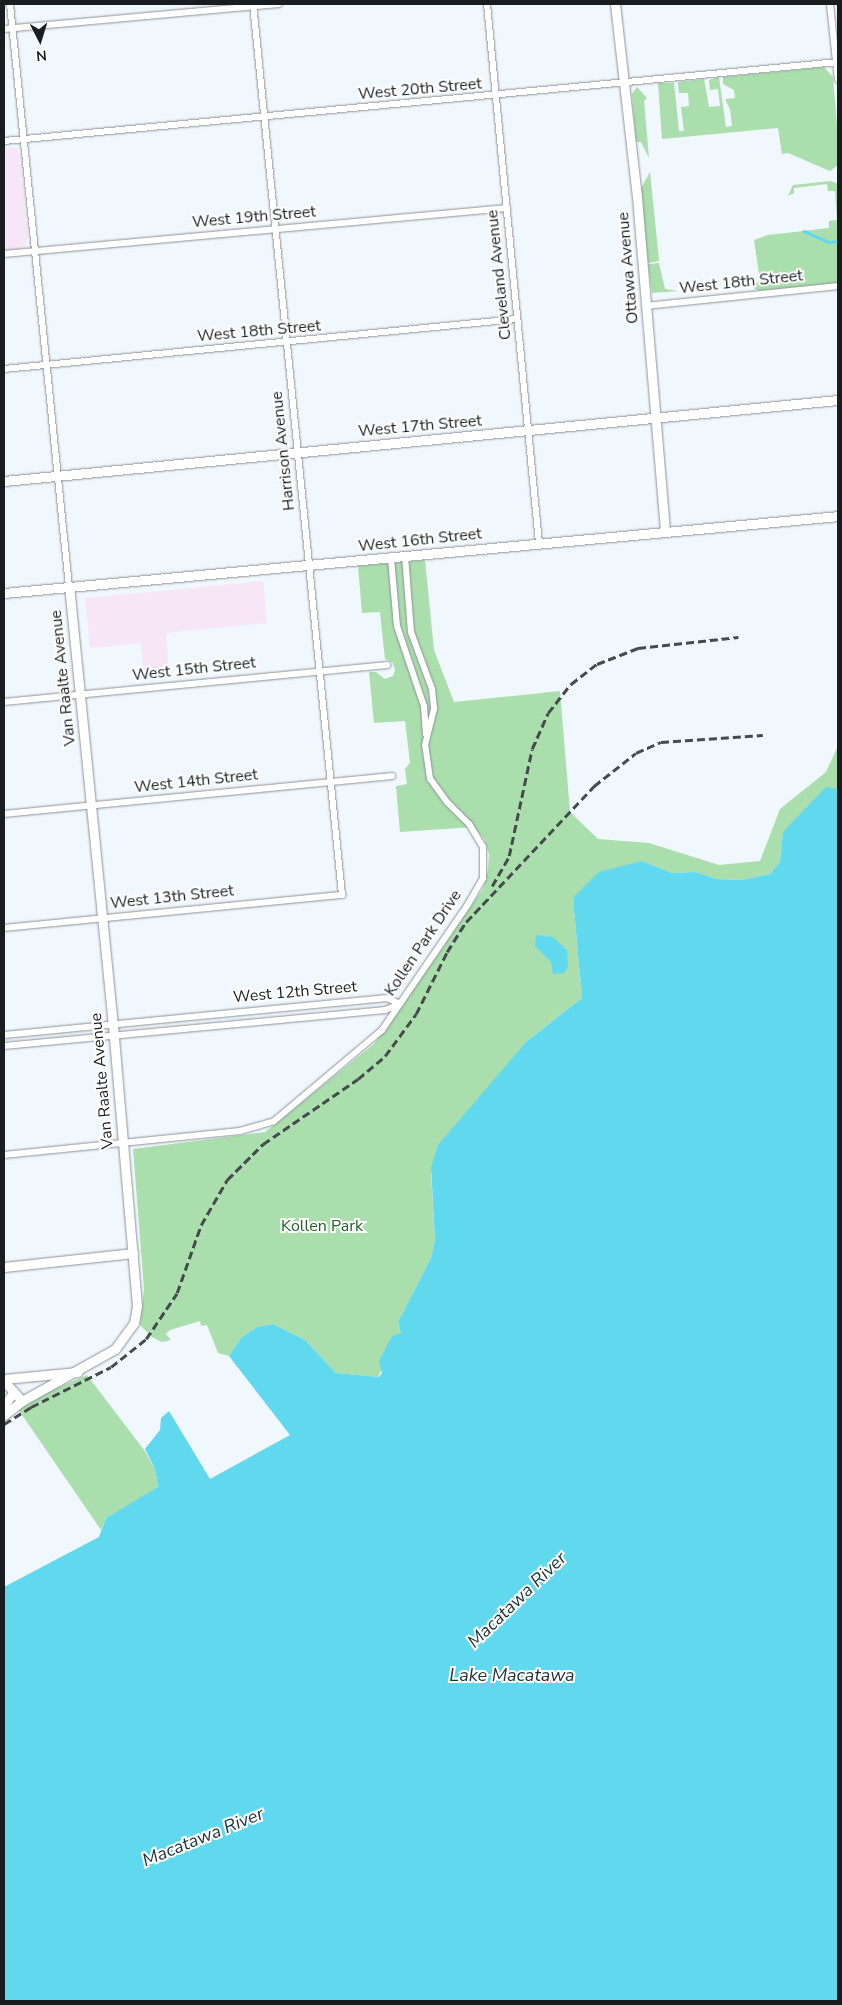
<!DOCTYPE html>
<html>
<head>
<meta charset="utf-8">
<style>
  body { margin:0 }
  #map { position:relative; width:842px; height:2005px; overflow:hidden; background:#f0f7fd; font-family:"Nunito Sans",sans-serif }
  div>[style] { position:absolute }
  .education>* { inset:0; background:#f6e6f8 }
  .green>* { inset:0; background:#aadeac }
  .water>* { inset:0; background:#60d9ee }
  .stream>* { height:2.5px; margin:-1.25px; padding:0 1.25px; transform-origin:1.25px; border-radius:1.25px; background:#60d9ee }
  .roads { filter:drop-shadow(0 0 1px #8c9298) drop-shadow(0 0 1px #8c9298) }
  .street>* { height:6px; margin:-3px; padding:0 3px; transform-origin:3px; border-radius:3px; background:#fff }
  .secondary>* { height:9px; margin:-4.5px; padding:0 4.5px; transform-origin:4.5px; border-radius:4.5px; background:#fff }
  .rail>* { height:2.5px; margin-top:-1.25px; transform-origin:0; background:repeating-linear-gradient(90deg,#464a4d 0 8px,transparent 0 12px) }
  span { translate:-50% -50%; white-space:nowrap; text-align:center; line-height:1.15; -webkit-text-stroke:4px #fff; paint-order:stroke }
  .street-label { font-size:16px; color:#1a1d1f }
  .park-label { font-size:16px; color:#1d6127 }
  .water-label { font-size:18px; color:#1b3134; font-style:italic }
  .frame { position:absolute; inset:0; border:5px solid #1a1d1f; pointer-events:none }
  .north { position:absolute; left:15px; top:15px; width:50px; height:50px; -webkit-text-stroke:4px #fff; paint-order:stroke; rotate:175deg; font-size:14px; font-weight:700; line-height:20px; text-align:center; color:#1a1d1f }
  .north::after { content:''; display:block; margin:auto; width:18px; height:22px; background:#1a1d1f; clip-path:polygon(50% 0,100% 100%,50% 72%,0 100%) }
</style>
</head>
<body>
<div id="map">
  <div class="education">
    <i style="clip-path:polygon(12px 147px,17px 148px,21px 160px,28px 236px,25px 248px,4px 251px,4px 148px)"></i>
    <i style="clip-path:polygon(263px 581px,267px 623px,166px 633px,169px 674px,144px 676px,141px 643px,90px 648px,85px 598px)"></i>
  </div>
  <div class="green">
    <i style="clip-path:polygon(824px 67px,833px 77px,838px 137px,838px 165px,830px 171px,788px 153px,782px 154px,778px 128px,662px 139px,658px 83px,674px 83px,679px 131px,684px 131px,681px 107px,689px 106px,688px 93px,679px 93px,678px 82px,704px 79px,709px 107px,720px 106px,718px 89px,710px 90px,709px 80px,719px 77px,726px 127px,732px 126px,730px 109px,725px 99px,735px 98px,734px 90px,723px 84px,723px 77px)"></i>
    <i style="clip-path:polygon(637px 87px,647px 98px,644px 101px,649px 158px,641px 142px,636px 142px,632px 94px)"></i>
    <i style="clip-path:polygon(650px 172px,659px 261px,648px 263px,641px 188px)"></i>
    <i style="clip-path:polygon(831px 181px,838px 184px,838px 283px,759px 291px,752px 287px,760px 280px,754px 240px,768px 235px,829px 228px,829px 221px,837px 220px,835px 191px,828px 191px,827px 184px,794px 188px,794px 193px,788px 196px,793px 185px)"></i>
    <i style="clip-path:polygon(659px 263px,665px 289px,678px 291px,652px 293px,648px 264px)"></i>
    <i style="clip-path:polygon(425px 560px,434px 650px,454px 702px,560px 691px,570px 812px,598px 839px,649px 843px,719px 865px,760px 861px,780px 809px,826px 772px,838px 746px,838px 789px,783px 832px,780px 862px,770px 874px,742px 880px,716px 879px,696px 872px,672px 873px,642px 861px,573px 898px,582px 998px,528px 1040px,431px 1173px,435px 1240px,431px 1258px,398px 1322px,401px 1333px,378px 1377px,336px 1373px,305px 1340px,273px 1324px,257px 1327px,241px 1338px,229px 1356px,218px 1353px,207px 1325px,201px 1326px,200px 1321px,170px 1330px,166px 1334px,171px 1340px,162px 1342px,152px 1337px,140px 1325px,144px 1289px,133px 1149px,265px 1132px,374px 1044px,483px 889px,488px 870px,489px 854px,484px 839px,474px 827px,400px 832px,396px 786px,407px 784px,405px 769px,410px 763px,405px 721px,374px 723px,369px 672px,376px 672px,385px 679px,393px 676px,395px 670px,393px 663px,385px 659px,380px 612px,362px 613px,358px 566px)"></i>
    <i style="clip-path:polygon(87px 1375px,144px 1450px,155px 1469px,158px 1488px,106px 1518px,101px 1530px,18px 1409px,34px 1398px)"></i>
  </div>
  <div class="water">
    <i style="clip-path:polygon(826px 787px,838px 789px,838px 2001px,4px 2001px,4px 1587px,99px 1537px,106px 1518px,158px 1487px,155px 1469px,145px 1449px,160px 1430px,161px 1418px,169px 1411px,210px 1479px,290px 1435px,229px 1356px,241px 1338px,257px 1327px,273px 1324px,305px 1340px,336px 1373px,379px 1377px,382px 1373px,379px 1361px,392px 1336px,401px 1333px,398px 1322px,431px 1258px,435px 1240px,431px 1167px,438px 1145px,527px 1041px,582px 998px,573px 898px,599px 872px,642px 861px,672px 873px,696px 872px,716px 879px,742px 880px,770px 874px,780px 862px,783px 832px)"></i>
    <i style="clip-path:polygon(536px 935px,553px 937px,567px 950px,568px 966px,564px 973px,553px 974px,551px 962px,535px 946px)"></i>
  </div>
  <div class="stream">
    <i style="left:804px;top:231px;width:27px;rotate:24deg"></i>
    <i style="left:829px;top:242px;width:9px;rotate:-6deg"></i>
  </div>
  <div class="roads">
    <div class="street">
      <i style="left:10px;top:4px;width:586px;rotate:84.22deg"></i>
      <i style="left:487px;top:4px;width:542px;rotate:84.49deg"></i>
      <i style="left:830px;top:4px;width:76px;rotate:84deg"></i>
      <i style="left:4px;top:29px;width:276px;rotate:-5.2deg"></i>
      <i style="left:4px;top:141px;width:838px;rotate:-5.41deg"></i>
      <i style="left:4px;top:254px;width:505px;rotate:-5.23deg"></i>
      <i style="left:646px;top:306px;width:193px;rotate:-5.9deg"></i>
      <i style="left:4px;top:369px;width:515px;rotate:-5.57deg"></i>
      <i style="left:391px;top:558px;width:68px;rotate:85deg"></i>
      <i style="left:397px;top:626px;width:84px;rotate:71.4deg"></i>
      <i style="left:424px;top:706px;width:28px;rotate:86deg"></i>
      <i style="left:4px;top:702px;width:385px;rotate:-5.5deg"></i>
      <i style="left:4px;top:814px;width:390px;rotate:-5.6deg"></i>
      <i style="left:4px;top:928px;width:340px;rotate:-5.6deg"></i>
      <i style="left:342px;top:895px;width:895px;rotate:-95.7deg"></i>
      <i style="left:4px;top:1035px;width:385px;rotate:-5.5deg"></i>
      <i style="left:387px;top:998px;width:14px;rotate:25deg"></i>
      <i style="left:4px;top:1046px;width:383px;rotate:-5.4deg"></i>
      <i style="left:385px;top:1010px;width:16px;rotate:-22deg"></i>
      <i style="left:4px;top:1155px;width:237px;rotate:-5.8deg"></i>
      <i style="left:240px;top:1131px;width:35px;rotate:-16deg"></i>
      <i style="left:274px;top:1121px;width:141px;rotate:-40.1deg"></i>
      <i style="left:382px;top:1030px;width:150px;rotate:-55.6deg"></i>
      <i style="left:467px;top:906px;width:32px;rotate:-60deg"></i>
      <i style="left:483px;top:878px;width:31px;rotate:-90deg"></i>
      <i style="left:483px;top:847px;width:27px;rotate:-121deg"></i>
      <i style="left:469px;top:824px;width:31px;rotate:-135deg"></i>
      <i style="left:447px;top:802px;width:29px;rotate:-126deg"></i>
      <i style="left:430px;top:779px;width:34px;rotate:-98deg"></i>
      <i style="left:425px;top:745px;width:38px;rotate:-76deg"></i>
      <i style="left:434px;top:708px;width:19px;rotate:-96deg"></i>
      <i style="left:432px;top:689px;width:61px;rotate:-110.2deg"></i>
      <i style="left:411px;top:632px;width:76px;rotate:-94.5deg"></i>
    </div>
    <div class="secondary">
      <i style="left:615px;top:4px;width:194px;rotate:83.5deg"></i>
      <i style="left:637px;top:197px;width:335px;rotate:85.2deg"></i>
      <i style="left:4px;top:481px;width:838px;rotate:-5.55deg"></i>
      <i style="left:4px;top:593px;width:838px;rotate:-5.27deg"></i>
      <i style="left:4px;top:1267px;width:130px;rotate:-6.2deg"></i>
      <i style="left:4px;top:1379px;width:74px;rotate:-5.4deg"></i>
      <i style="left:4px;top:1381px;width:27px;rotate:48deg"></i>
      <i style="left:4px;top:1405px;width:15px;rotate:-53deg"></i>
      <i style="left:4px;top:1415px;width:23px;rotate:-38deg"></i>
      <i style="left:22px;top:1401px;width:107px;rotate:-29.2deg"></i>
      <i style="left:115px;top:1349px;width:32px;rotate:-54deg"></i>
      <i style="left:134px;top:1323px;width:17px;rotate:-80deg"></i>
      <i style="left:137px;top:1306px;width:271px;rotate:-94.9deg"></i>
      <i style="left:114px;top:1036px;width:451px;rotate:-95.7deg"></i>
    </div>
  </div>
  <div class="rail">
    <i style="left:492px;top:886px;width:34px;rotate:-60deg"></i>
    <i style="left:509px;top:856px;width:109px;rotate:-77.9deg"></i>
    <i style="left:532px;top:749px;width:39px;rotate:-66deg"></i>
    <i style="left:548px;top:713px;width:37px;rotate:-52deg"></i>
    <i style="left:571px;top:684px;width:33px;rotate:-38deg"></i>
    <i style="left:597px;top:664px;width:44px;rotate:-21.3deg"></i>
    <i style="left:638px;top:648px;width:101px;rotate:-6.3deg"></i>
    <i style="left:4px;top:1424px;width:32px;rotate:-32deg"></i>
    <i style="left:31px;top:1407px;width:89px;rotate:-26.6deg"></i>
    <i style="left:111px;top:1367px;width:45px;rotate:-38.7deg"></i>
    <i style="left:146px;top:1339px;width:55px;rotate:-56deg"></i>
    <i style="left:177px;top:1293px;width:72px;rotate:-70.6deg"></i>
    <i style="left:201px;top:1225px;width:52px;rotate:-60deg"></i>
    <i style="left:227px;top:1180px;width:51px;rotate:-45deg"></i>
    <i style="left:263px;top:1144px;width:115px;rotate:-34.4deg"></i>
    <i style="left:358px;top:1079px;width:35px;rotate:-40deg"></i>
    <i style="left:385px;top:1056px;width:52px;rotate:-53.6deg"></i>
    <i style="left:416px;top:1014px;width:69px;rotate:-63.4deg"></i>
    <i style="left:447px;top:952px;width:36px;rotate:-58deg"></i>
    <i style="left:466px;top:922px;width:187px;rotate:-46.7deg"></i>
    <i style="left:594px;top:786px;width:53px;rotate:-38.2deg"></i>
    <i style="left:636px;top:753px;width:27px;rotate:-24deg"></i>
    <i style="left:661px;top:742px;width:102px;rotate:-3.9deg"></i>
  </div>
  <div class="street-label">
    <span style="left:420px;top:89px;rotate:-5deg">West 20th Street</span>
    <span style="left:254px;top:217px;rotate:-5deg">West 19th Street</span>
    <span style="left:628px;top:268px;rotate:-95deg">Ottawa Avenue</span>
    <span style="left:499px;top:275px;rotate:-96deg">Cleveland Avenue</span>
    <span style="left:741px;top:282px;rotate:-6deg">West 18th Street</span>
    <span style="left:259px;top:331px;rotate:-5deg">West 18th Street</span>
    <span style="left:420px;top:426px;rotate:-5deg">West 17th Street</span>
    <span style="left:283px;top:451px;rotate:-96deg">Harrison Avenue</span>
    <span style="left:420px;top:540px;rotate:-6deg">West 16th Street</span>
    <span style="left:194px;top:669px;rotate:-6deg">West 15th Street</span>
    <span style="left:63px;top:678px;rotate:-96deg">Van Raalte Avenue</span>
    <span style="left:196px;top:781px;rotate:-6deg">West 14th Street</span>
    <span style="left:172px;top:897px;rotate:-6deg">West 13th Street</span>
    <span style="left:423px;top:943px;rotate:-56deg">Kollen Park Drive</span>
    <span style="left:295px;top:992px;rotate:-5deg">West 12th Street</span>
    <span style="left:102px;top:1081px;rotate:-95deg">Van Raalte Avenue</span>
  </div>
  <div class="park-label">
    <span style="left:322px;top:1226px">Kollen Park</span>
  </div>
  <div class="water-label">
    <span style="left:517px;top:1600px;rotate:-44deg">Macatawa River</span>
    <span style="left:512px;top:1675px">Lake Macatawa</span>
    <span style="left:203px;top:1837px;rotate:-22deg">Macatawa River</span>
  </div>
  <div class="frame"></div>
  <div class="north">N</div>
</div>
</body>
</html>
